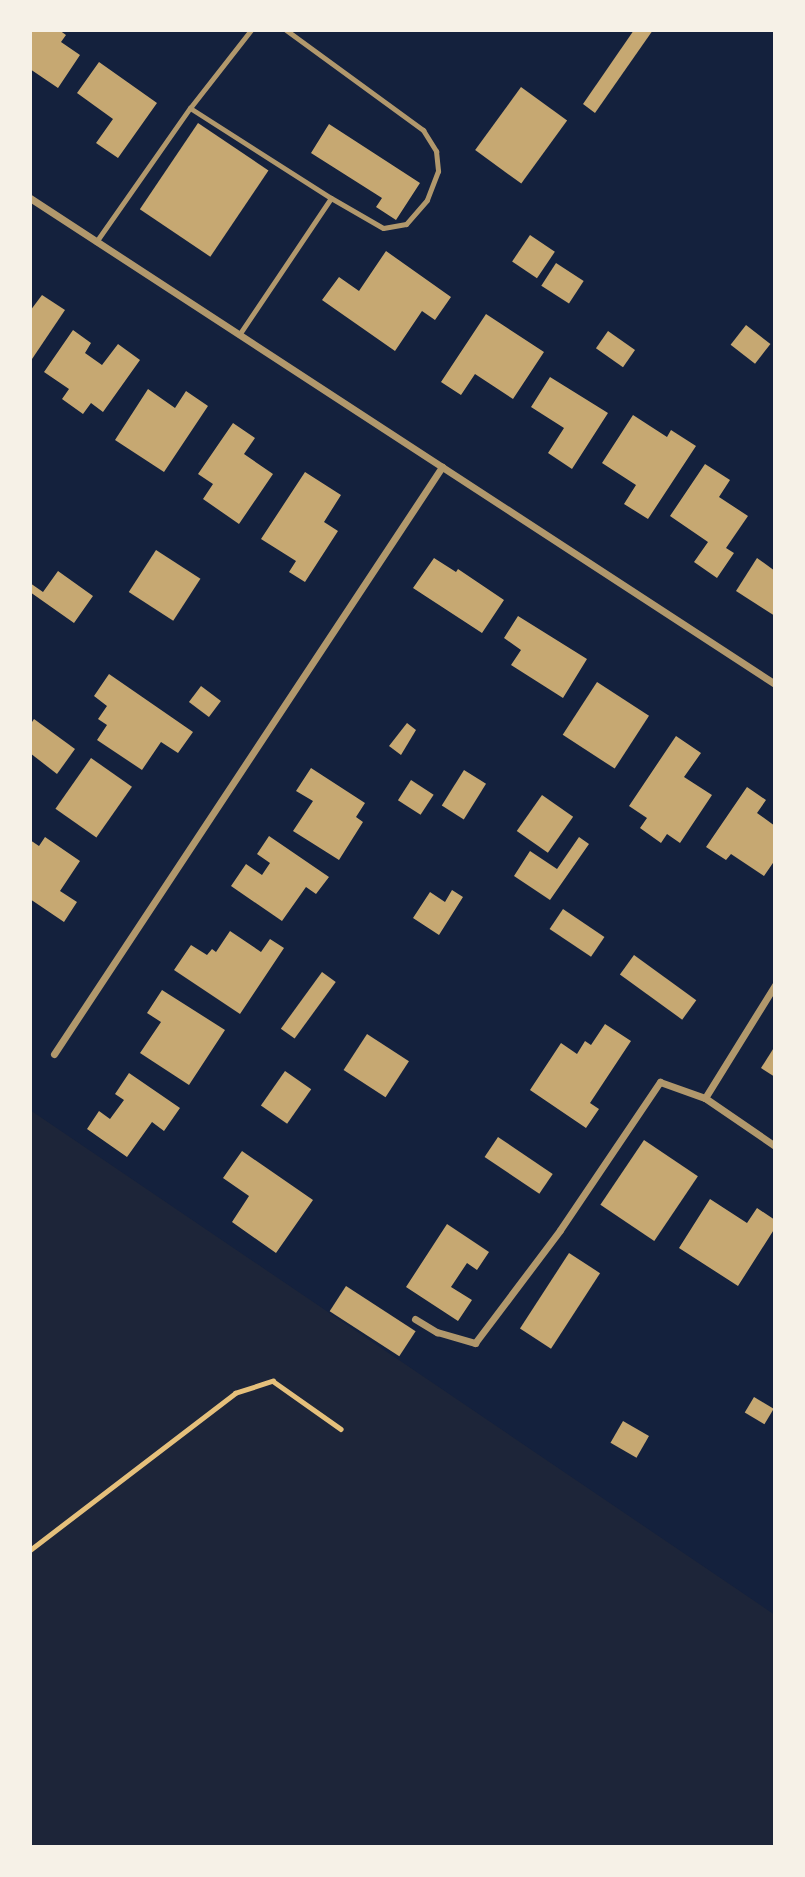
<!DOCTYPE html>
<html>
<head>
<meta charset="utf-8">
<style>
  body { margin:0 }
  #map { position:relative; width:805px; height:1877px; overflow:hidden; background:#14213d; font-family:Helvetica,sans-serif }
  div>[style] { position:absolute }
  .green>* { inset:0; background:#1d2539 }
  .building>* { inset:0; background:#c6a872; transform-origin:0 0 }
  .path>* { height:4.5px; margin:-2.25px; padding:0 2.25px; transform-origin:2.25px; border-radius:2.25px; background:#e5c07b }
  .service>* { height:5px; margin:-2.5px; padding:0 2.5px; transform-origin:2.5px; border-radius:2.5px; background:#b1986c }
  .minor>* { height:7px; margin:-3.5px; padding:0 3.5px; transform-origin:3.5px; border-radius:3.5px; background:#b1986c }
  span { translate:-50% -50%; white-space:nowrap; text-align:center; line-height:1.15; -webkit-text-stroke:7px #f6f1e7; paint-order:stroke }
  .frame { position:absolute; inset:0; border:32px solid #f6f1e7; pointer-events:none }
</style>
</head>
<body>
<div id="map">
  <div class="green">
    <i style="clip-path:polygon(30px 1110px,775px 1615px,775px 1847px,30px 1847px)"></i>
  </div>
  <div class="building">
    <i style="clip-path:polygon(30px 30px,59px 30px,66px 35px,61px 42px,80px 55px,58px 88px,30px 69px)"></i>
    <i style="clip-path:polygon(634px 30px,653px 30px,595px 113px,583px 104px)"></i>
    <i style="clip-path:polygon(99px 62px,157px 103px,118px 158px,96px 143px,113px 119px,77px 93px)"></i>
    <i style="left:521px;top:87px;width:57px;height:78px;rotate:36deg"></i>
    <i style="left:198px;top:123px;width:85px;height:104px;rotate:34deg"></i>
    <i style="clip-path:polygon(329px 124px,420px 183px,396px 220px,376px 207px,382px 198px,311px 153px)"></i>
    <i style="left:530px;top:235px;width:30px;height:32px;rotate:34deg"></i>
    <i style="clip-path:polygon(386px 251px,451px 297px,435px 320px,422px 311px,395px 351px,322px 300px,339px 277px,359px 291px)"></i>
    <i style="left:556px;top:263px;width:33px;height:27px;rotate:33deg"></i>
    <i style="clip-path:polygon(42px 295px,65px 310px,30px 362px,30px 311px)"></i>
    <i style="clip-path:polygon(486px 314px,544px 352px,513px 399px,475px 374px,461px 395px,441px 382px)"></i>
    <i style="left:746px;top:325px;width:31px;height:25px;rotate:38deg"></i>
    <i style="clip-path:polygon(73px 330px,91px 343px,85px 353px,102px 365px,118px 344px,140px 360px,103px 412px,91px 403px,83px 414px,62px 399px,69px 389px,44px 372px)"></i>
    <i style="left:608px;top:331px;width:33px;height:21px;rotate:35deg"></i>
    <i style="clip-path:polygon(550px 377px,608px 413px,572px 469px,548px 453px,564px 428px,531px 407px)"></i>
    <i style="clip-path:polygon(148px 389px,175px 408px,186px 391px,208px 406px,164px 472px,115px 440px)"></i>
    <i style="clip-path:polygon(633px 415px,667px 437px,671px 430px,696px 446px,648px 519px,624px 504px,636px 485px,602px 463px)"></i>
    <i style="clip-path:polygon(233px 423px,255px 438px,244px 454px,273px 474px,239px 524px,203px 499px,213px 484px,198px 474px)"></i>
    <i style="clip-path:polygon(705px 464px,730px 480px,719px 497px,748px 516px,726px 548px,734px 553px,717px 578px,694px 562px,708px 542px,670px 516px)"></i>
    <i style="clip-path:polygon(305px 472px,341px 495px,324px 522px,338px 531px,305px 582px,289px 572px,296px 561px,261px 539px)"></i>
    <i style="left:156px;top:550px;width:53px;height:50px;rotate:33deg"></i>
    <i style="clip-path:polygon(434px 558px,456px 572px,458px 569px,504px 600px,482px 633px,413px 588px)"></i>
    <i style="clip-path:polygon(757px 558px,775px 571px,775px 616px,736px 591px)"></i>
    <i style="clip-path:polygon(58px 571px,93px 596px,74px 623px,30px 592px,30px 583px,43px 592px)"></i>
    <i style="clip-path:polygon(518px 616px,587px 659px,563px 698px,511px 665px,521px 650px,504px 638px)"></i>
    <i style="clip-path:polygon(109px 674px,193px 732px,178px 753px,161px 742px,142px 770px,97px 740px,107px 725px,98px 719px,107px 706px,94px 696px)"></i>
    <i style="left:597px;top:682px;width:62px;height:63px;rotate:33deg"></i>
    <i style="left:201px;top:686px;width:25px;height:20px;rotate:37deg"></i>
    <i style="clip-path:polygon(34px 719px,75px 749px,57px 774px,30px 753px,30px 725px)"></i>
    <i style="clip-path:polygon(407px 723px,416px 730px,401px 755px,389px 746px)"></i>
    <i style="clip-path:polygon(676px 736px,701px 753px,684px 777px,712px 795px,680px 843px,667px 834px,661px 843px,640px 828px,647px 818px,629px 806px)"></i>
    <i style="left:91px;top:758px;width:50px;height:62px;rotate:35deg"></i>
    <i style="clip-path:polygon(311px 768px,365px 803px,356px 817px,363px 822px,339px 860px,293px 831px,313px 801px,296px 791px)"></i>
    <i style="left:464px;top:770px;width:26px;height:42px;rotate:32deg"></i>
    <i style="left:411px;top:780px;width:27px;height:24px;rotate:33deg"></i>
    <i style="clip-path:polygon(747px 787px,766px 800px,757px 813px,775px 826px,775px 860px,764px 876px,731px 854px,726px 860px,706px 847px)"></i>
    <i style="left:542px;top:795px;width:38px;height:44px;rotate:35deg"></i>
    <i style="clip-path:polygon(269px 836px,329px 877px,316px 894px,306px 887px,282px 921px,231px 886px,246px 864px,262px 875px,270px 863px,257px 854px)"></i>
    <i style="clip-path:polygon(45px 837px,80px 861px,60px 891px,77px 902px,64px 922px,30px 899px,30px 840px,39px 846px)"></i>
    <i style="clip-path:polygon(579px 837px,589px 844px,550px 900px,514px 876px,530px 851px,557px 869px)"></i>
    <i style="clip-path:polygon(452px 890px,463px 897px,439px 935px,413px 918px,430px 892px,445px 902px)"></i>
    <i style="left:563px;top:909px;width:50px;height:24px;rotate:34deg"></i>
    <i style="clip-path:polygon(230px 931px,261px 952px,270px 939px,284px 948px,240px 1014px,174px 970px,191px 945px,207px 955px,212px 949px,216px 952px)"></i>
    <i style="left:634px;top:955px;width:77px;height:24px;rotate:36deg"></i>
    <i style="left:322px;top:972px;width:17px;height:70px;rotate:36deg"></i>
    <i style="clip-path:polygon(162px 990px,225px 1030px,189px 1085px,140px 1053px,161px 1022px,147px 1013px)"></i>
    <i style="clip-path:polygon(605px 1024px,631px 1041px,590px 1103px,599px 1109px,586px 1128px,530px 1090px,561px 1043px,577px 1054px,585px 1041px,591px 1045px)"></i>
    <i style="left:367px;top:1034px;width:50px;height:43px;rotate:33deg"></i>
    <i style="clip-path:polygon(775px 1046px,775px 1077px,761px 1068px)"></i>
    <i style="left:285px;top:1071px;width:32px;height:42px;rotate:35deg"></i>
    <i style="clip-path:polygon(129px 1073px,180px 1108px,164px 1131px,152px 1122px,127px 1157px,87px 1129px,99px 1111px,110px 1119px,124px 1100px,115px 1094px)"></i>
    <i style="left:498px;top:1137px;width:66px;height:24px;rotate:34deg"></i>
    <i style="left:644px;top:1140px;width:65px;height:78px;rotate:34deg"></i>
    <i style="clip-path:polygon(242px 1151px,313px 1200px,276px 1253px,232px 1222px,249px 1196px,223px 1178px)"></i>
    <i style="clip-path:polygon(710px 1199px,747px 1223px,757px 1208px,775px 1220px,775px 1228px,738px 1286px,679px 1248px)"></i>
    <i style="clip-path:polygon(447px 1224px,489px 1252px,477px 1270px,467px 1263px,451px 1287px,472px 1300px,458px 1321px,406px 1287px)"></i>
    <i style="left:569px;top:1253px;width:37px;height:90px;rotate:33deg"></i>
    <i style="left:346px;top:1286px;width:83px;height:30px;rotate:33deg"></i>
    <i style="left:754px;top:1397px;width:23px;height:18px;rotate:31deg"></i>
    <i style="left:623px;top:1421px;width:30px;height:25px;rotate:30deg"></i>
  </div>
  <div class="path">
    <i style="left:30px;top:1550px;width:258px;rotate:-37.4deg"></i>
    <i style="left:235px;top:1393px;width:40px;rotate:-18deg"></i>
    <i style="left:273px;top:1381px;width:83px;rotate:35.2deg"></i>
  </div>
  <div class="service">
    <i style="left:286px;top:30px;width:170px;rotate:36.1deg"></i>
    <i style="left:423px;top:130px;width:25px;rotate:58deg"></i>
    <i style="left:436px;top:151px;width:20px;rotate:84deg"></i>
    <i style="left:438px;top:171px;width:31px;rotate:111deg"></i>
    <i style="left:427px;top:200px;width:32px;rotate:131deg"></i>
    <i style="left:406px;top:224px;width:23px;rotate:170deg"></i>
    <i style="left:383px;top:228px;width:60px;rotate:-150deg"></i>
    <i style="left:190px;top:108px;width:99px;rotate:-52deg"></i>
    <i style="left:96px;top:242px;width:164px;rotate:-55deg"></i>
    <i style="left:190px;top:108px;width:167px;rotate:32.6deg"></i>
    <i style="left:331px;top:198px;width:165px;rotate:123.9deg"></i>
  </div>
  <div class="minor">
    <i style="left:30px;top:198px;width:890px;rotate:33.12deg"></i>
    <i style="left:775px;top:985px;width:133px;rotate:121.8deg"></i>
    <i style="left:705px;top:1098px;width:85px;rotate:34.4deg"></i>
    <i style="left:54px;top:1054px;width:704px;rotate:-56.54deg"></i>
    <i style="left:415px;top:1319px;width:26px;rotate:31deg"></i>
    <i style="left:437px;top:1332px;width:40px;rotate:16deg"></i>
    <i style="left:475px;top:1343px;width:141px;rotate:-53deg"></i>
    <i style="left:560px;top:1230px;width:179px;rotate:-56deg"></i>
    <i style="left:660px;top:1082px;width:48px;rotate:19.6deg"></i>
  </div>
  <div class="frame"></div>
</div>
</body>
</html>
